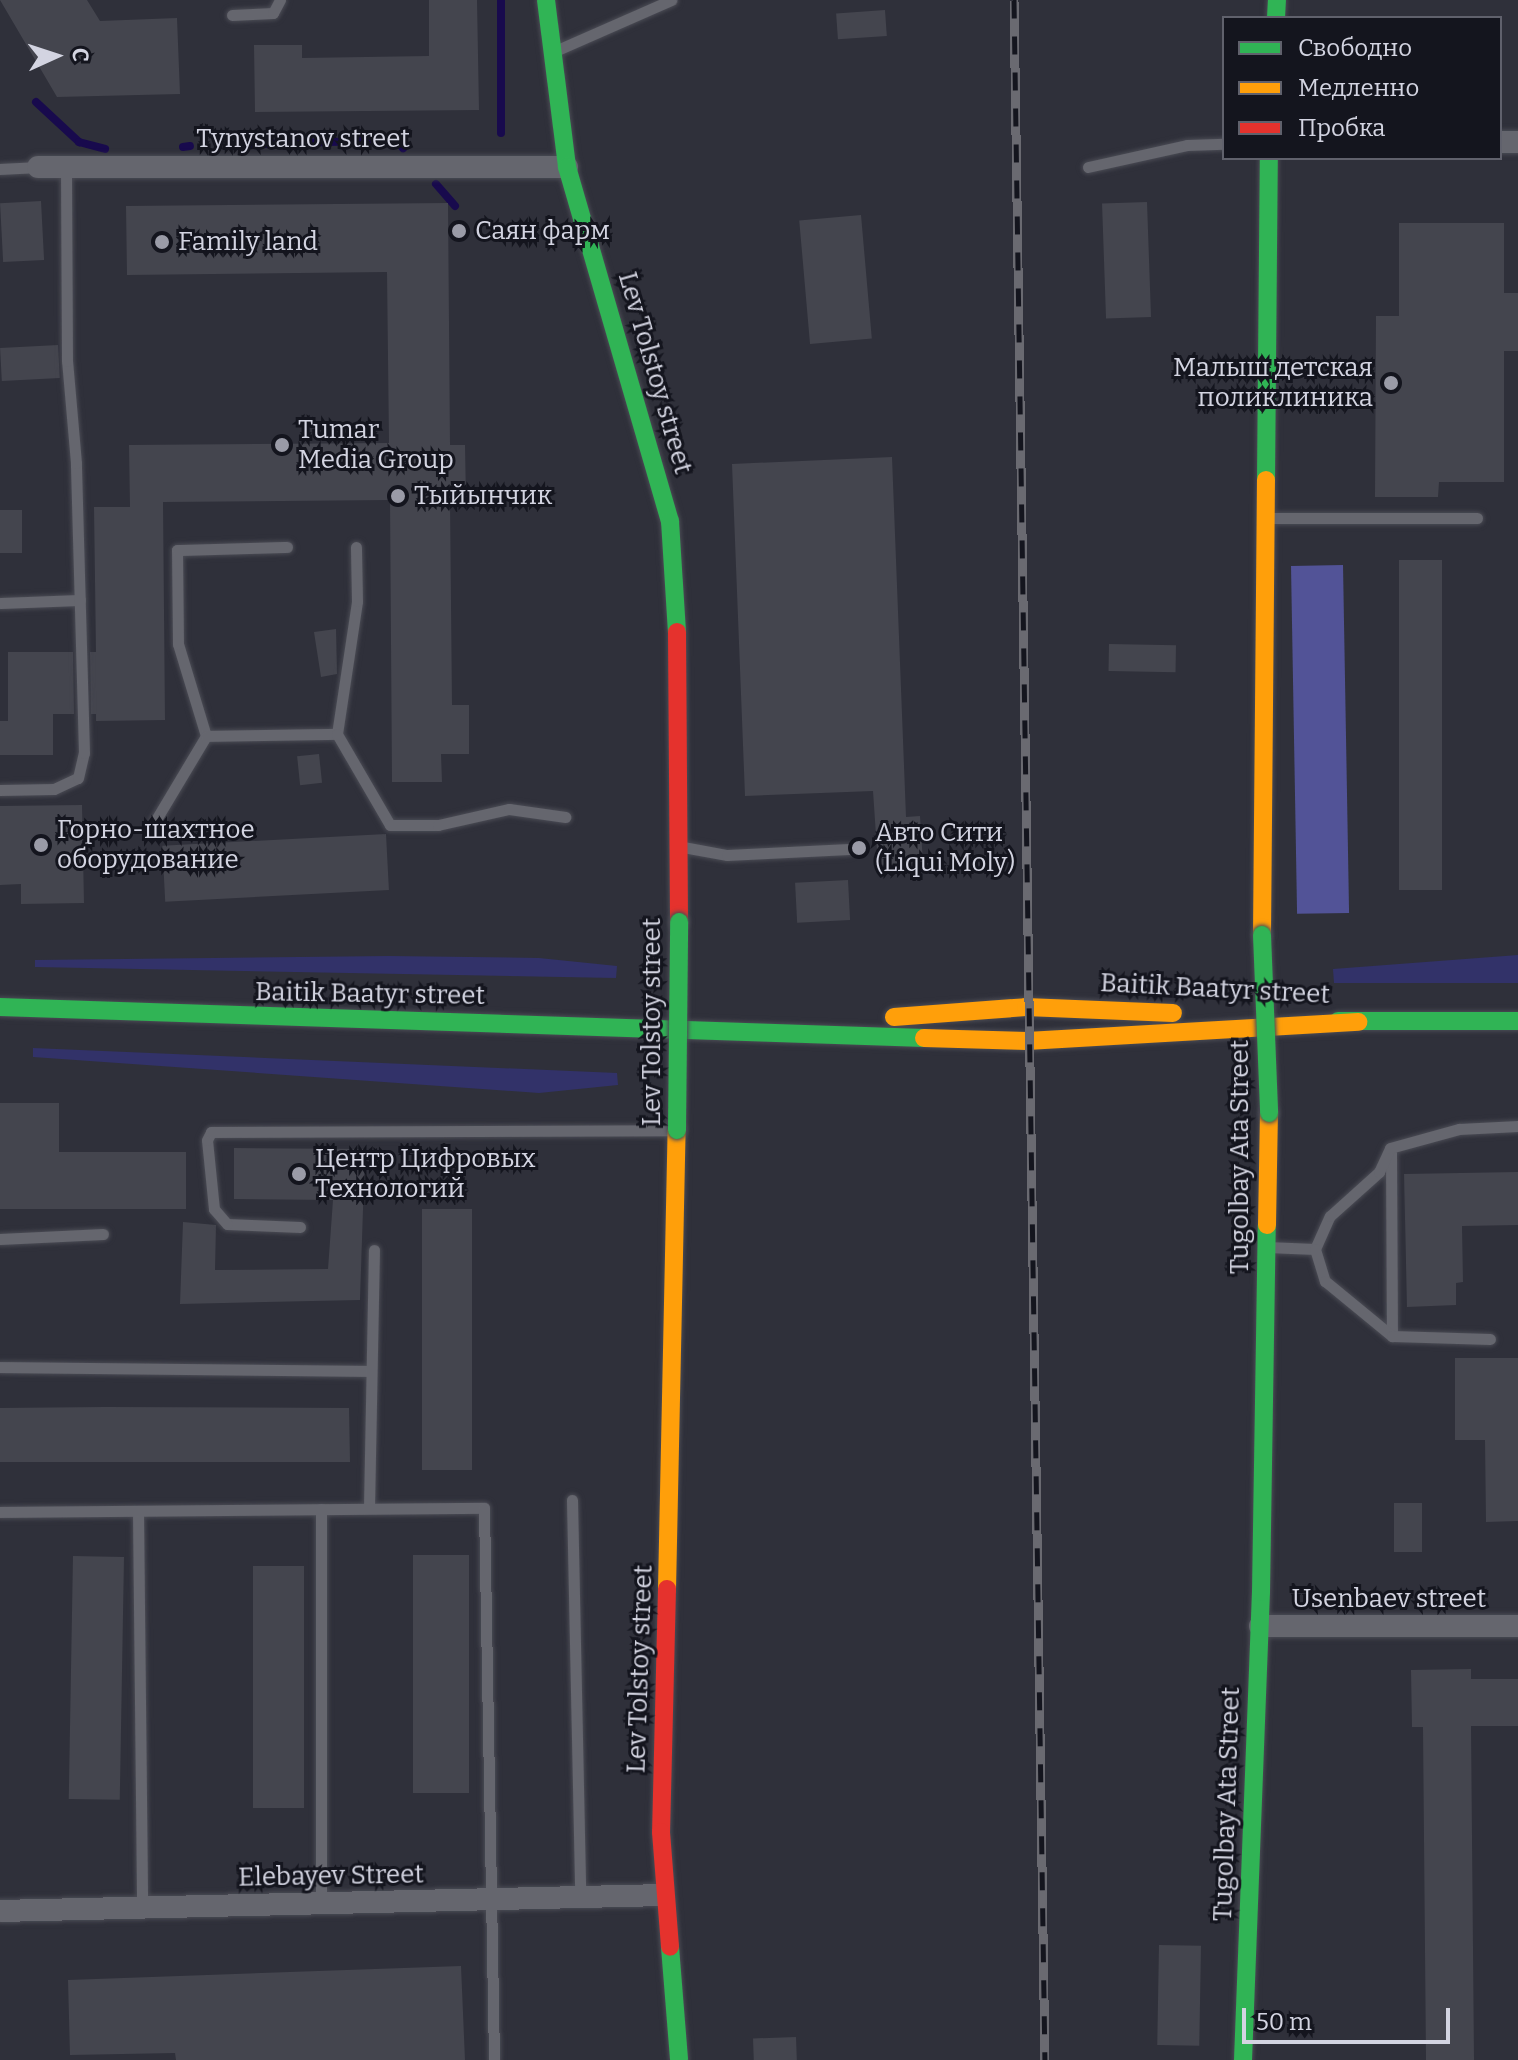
<!DOCTYPE html>
<html>
<head>
<meta charset="utf-8">
<style>
  body { margin:0 }
  #map { position:relative; width:1518px; height:2060px; overflow:hidden; background:#2f303a; font-family:Bitter,serif }
  div>[style] { position:absolute }
  .green>* { inset:0; background:#323269 }
  .forest>* { inset:0; background:#525397; transform-origin:0 0 }
  .stream>* { height:8px; margin:-4px; padding:0 4px; transform-origin:4px; border-radius:4px; background:#180a4d }
  .building>* { inset:0; background:#44454e; transform-origin:0 0 }
  .roads { filter:drop-shadow(0 0 2px #4a4b54) drop-shadow(0 0 2px #4a4b54) }
  .lane>* { height:11px; margin:-5.5px; padding:0 5.5px; transform-origin:5.5px; border-radius:5.5px; background:#65666e }
  .street>* { height:22px; margin:-11px; padding:0 11px; transform-origin:11px; border-radius:11px; background:#65666e }
  .fast>* { height:18px; margin:-9px; padding:0 9px; transform-origin:9px; border-radius:9px; background:#30b455 }
  .slow>* { height:18px; margin:-9px; padding:0 9px; transform-origin:9px; border-radius:9px; background:#ff9f0a }
  .jam>* { height:18px; margin:-9px; padding:0 9px; transform-origin:9px; border-radius:9px; background:#e5322d }
  .rail>* { height:9px; margin-top:-4.5px; transform-origin:0; background:repeating-linear-gradient(90deg,#14151e 0 18px,#6a6a71 0 36px); box-sizing:border-box; border-block:2px solid #6a6a71 }
  .bridges { filter:drop-shadow(0 0 2px #4a4b54) drop-shadow(0 0 2px #4a4b54) }
  .fast-bridge>* { height:18px; margin:-9px; padding:0 9px; transform-origin:9px; border-radius:9px; background:#30b455 }
  .dots>* { width:22px; height:22px; translate:-50% -50%; box-sizing:border-box; border:4px solid #14151e; border-radius:50% }
  span { translate:-50% -50%; white-space:nowrap; text-align:center; line-height:1.15; -webkit-text-stroke:6px #14151e; paint-order:stroke }
  .street-label { font-size:26px; color:#d3d4e1 }
  .poi-label { font-size:26px; color:#d3d4e1 }
  .left { translate:0 -50%; text-align:left }
  .right { translate:-100% -50%; text-align:right }
  .legend { position:absolute; left:1222px; top:16px; width:280px; height:144px; box-sizing:border-box; background:#14151e; border:2px solid #60616c; margin:0; padding:10px 14px; list-style:none; font-size:24px; color:#d3d4e1 }
  .legend li { display:flex; align-items:center; gap:16px; height:40px }
  .legend b { width:40px; border:2px solid #60616c }
  .north { position:absolute; left:16px; top:16px; width:80px; height:80px; -webkit-text-stroke:6px #14151e; paint-order:stroke; rotate:87deg; font-size:22px; font-weight:700; line-height:32px; text-align:center; color:#d3d4e1 }
  .north::after { content:''; display:block; margin:auto; width:28px; height:36px; background:#d3d4e1; clip-path:polygon(50% 0,100% 100%,50% 72%,0 100%) }
  .scale { position:absolute; left:1242px; top:2008px; width:208px; height:36px; box-sizing:border-box; border:4px solid #d3d4e1; border-top:0; padding-left:10px; font-size:24px; line-height:28px; white-space:nowrap; color:#d3d4e1; -webkit-text-stroke:6px #14151e; paint-order:stroke }
</style>
</head>
<body>
<div id="map">
  <div class="green">
    <i style="clip-path:polygon(1518px 955px,1518px 983px,1334px 983px,1333px 969px)"></i>
    <i style="clip-path:polygon(389px 956px,539px 958px,617px 966px,616px 978px,35px 967px,35px 960px)"></i>
    <i style="clip-path:polygon(33px 1048px,617px 1073px,618px 1085px,539px 1093px,33px 1057px)"></i>
  </div>
  <div class="forest">
    <i style="left:1343px;top:565px;width:348px;height:52px;rotate:89deg"></i>
  </div>
  <div class="stream">
    <i style="left:501px;top:0;width:133px;rotate:90deg"></i>
    <i style="left:36px;top:102px;width:59px;rotate:42.9deg"></i>
    <i style="left:79px;top:142px;width:27px;rotate:15deg"></i>
    <i style="left:234px;top:145px;width:162px;rotate:-1.8deg"></i>
    <i style="left:396px;top:140px;width:11px;rotate:49deg"></i>
    <i style="left:183px;top:147px;width:7px;rotate:-8deg"></i>
    <i style="left:436px;top:184px;width:29px;rotate:49deg"></i>
  </div>
  <div class="building">
    <i style="clip-path:polygon(0 0,87px 0,100px 21px,177px 18px,180px 94px,57px 97px)"></i>
    <i style="clip-path:polygon(429px 0,477px 0,479px 110px,255px 112px,254px 45px,302px 45px,302px 58px,429px 56px)"></i>
    <i style="left:885px;top:10px;width:26px;height:49px;rotate:86deg"></i>
    <i style="left:41px;top:201px;width:59px;height:41px;rotate:87deg"></i>
    <i style="left:1147px;top:202px;width:115px;height:45px;rotate:88deg"></i>
    <i style="clip-path:polygon(448px 203px,450px 445px,465px 445px,466px 500px,450px 500px,452px 705px,469px 705px,469px 754px,441px 754px,442px 782px,392px 782px,390px 500px,163px 502px,165px 720px,96px 721px,96px 714px,91px 714px,90px 652px,96px 652px,94px 507px,130px 507px,129px 445px,389px 443px,387px 272px,127px 275px,126px 206px)"></i>
    <i style="left:861px;top:215px;width:124px;height:62px;rotate:85deg"></i>
    <i style="clip-path:polygon(1399px 223px,1504px 223px,1504px 293px,1518px 293px,1518px 351px,1504px 351px,1504px 482px,1439px 482px,1438px 497px,1375px 497px,1376px 316px,1399px 316px)"></i>
    <i style="left:58px;top:345px;width:33px;height:58px;rotate:87deg"></i>
    <i style="clip-path:polygon(892px 457px,906px 817px,920px 816px,923px 863px,878px 865px,873px 791px,745px 796px,732px 464px)"></i>
    <i style="left:0;top:510px;width:22px;height:43px"></i>
    <i style="left:1442px;top:560px;width:330px;height:43px;rotate:90deg"></i>
    <i style="clip-path:polygon(336px 629px,337px 674px,321px 677px,314px 632px)"></i>
    <i style="left:1109px;top:644px;width:67px;height:27px;rotate:1deg"></i>
    <i style="clip-path:polygon(8px 652px,73px 652px,74px 714px,53px 714px,53px 755px,0 755px,0 721px,8px 721px)"></i>
    <i style="left:319px;top:754px;width:29px;height:22px;rotate:84deg"></i>
    <i style="clip-path:polygon(82px 805px,84px 903px,21px 904px,21px 884px,0 885px,0 806px)"></i>
    <i style="left:386px;top:834px;width:56px;height:224px;rotate:87deg"></i>
    <i style="left:848px;top:880px;width:40px;height:53px;rotate:87deg"></i>
    <i style="clip-path:polygon(0 1103px,59px 1103px,59px 1152px,186px 1152px,186px 1209px,0 1209px)"></i>
    <i style="clip-path:polygon(234px 1148px,365px 1149px,360px 1300px,180px 1304px,183px 1222px,216px 1225px,215px 1270px,328px 1269px,333px 1200px,234px 1199px)"></i>
    <i style="clip-path:polygon(1518px 1172px,1518px 1225px,1462px 1226px,1463px 1282px,1456px 1283px,1456px 1305px,1407px 1307px,1404px 1174px)"></i>
    <i style="left:472px;top:1209px;width:261px;height:50px;rotate:90deg"></i>
    <i style="clip-path:polygon(1455px 1358px,1518px 1358px,1518px 1521px,1486px 1522px,1485px 1440px,1455px 1440px)"></i>
    <i style="clip-path:polygon(105px 1407px,349px 1408px,350px 1462px,0 1462px,0 1408px)"></i>
    <i style="left:1394px;top:1503px;width:28px;height:49px"></i>
    <i style="left:413px;top:1555px;width:56px;height:238px"></i>
    <i style="left:73px;top:1556px;width:51px;height:243px;rotate:1deg"></i>
    <i style="left:253px;top:1566px;width:51px;height:242px"></i>
    <i style="clip-path:polygon(1471px 1669px,1471px 1679px,1518px 1679px,1518px 1726px,1471px 1726px,1474px 2060px,1426px 2060px,1423px 1727px,1412px 1727px,1411px 1670px)"></i>
    <i style="left:1159px;top:1945px;width:42px;height:100px;rotate:1deg"></i>
    <i style="clip-path:polygon(461px 1966px,465px 2060px,176px 2060px,175px 2053px,70px 2055px,68px 1980px)"></i>
    <i style="left:796px;top:2037px;width:23px;height:43px;rotate:88deg"></i>
  </div>
  <div class="roads">
    <div class="lane">
      <i style="left:232px;top:15px;width:41px;rotate:-2.8deg"></i>
      <i style="left:273px;top:13px;width:15px;rotate:-62deg"></i>
      <i style="left:555px;top:51px;width:127px;rotate:-23.7deg"></i>
      <i style="left:1088px;top:167px;width:101px;rotate:-12.5deg"></i>
      <i style="left:1187px;top:145px;width:37px;rotate:-2deg"></i>
      <i style="left:0;top:169px;width:38px;rotate:-3deg"></i>
      <i style="left:1269px;top:518px;width:208px"></i>
      <i style="left:0;top:603px;width:80px;rotate:-2.1deg"></i>
      <i style="left:337px;top:734px;width:134px;rotate:-81.4deg"></i>
      <i style="left:357px;top:601px;width:54px;rotate:-91.1deg"></i>
      <i style="left:206px;top:736px;width:96px;rotate:-106.9deg"></i>
      <i style="left:178px;top:644px;width:94px;rotate:-90.6deg"></i>
      <i style="left:177px;top:550px;width:110px;rotate:-1.6deg"></i>
      <i style="left:0;top:790px;width:54px;rotate:-1.1deg"></i>
      <i style="left:54px;top:789px;width:26px;rotate:-25deg"></i>
      <i style="left:78px;top:778px;width:26px;rotate:-77deg"></i>
      <i style="left:84px;top:753px;width:290px;rotate:-91.6deg"></i>
      <i style="left:76px;top:463px;width:102px;rotate:-95deg"></i>
      <i style="left:67px;top:361px;width:194px;rotate:-90.3deg"></i>
      <i style="left:151px;top:828px;width:107px;rotate:-59.1deg"></i>
      <i style="left:206px;top:736px;width:131px;rotate:-0.9deg"></i>
      <i style="left:337px;top:734px;width:105px;rotate:59.8deg"></i>
      <i style="left:390px;top:825px;width:48px"></i>
      <i style="left:438px;top:825px;width:73px;rotate:-12.7deg"></i>
      <i style="left:509px;top:809px;width:57px;rotate:8.1deg"></i>
      <i style="left:683px;top:847px;width:45px;rotate:10.3deg"></i>
      <i style="left:727px;top:855px;width:122px;rotate:-2.8deg"></i>
      <i style="left:1391px;top:1153px;width:183px;rotate:89.7deg"></i>
      <i style="left:300px;top:1227px;width:73px;rotate:-177.6deg"></i>
      <i style="left:227px;top:1224px;width:20px;rotate:-131deg"></i>
      <i style="left:214px;top:1209px;width:69px;rotate:-95.8deg"></i>
      <i style="left:207px;top:1140px;width:9px;rotate:-63deg"></i>
      <i style="left:211px;top:1132px;width:462px;rotate:-0.2deg"></i>
      <i style="left:0;top:1239px;width:103px;rotate:-2.8deg"></i>
      <i style="left:1267px;top:1247px;width:48px;rotate:2.4deg"></i>
      <i style="left:1315px;top:1249px;width:36px;rotate:-66deg"></i>
      <i style="left:1330px;top:1216px;width:66px;rotate:-41.9deg"></i>
      <i style="left:1379px;top:1172px;width:26px;rotate:-65deg"></i>
      <i style="left:1390px;top:1148px;width:72px;rotate:-15.4deg"></i>
      <i style="left:1459px;top:1129px;width:59px;rotate:-2.9deg"></i>
      <i style="left:1315px;top:1249px;width:34px;rotate:73deg"></i>
      <i style="left:1325px;top:1281px;width:87px;rotate:39.4deg"></i>
      <i style="left:1392px;top:1336px;width:98px;rotate:1.8deg"></i>
      <i style="left:0;top:1367px;width:370px;rotate:0.6deg"></i>
      <i style="left:572px;top:1500px;width:398px;rotate:88.8deg"></i>
      <i style="left:369px;top:1508px;width:258px;rotate:-88.9deg"></i>
      <i style="left:138px;top:1511px;width:397px;rotate:89.4deg"></i>
      <i style="left:0;top:1512px;width:484px;rotate:-0.5deg"></i>
      <i style="left:484px;top:1508px;width:552px;rotate:88.96deg"></i>
      <i style="left:321px;top:1904px;width:395px;rotate:-90deg"></i>
    </div>
    <div class="street">
      <i style="left:1500px;top:142px;width:18px"></i>
      <i style="left:38px;top:167px;width:529px"></i>
      <i style="left:1260px;top:1626px;width:258px"></i>
      <i style="left:0;top:1911px;width:663px;rotate:-1.38deg"></i>
    </div>
    <div class="fast">
      <i style="left:546px;top:0;width:168px;rotate:82.8deg"></i>
      <i style="left:567px;top:167px;width:369px;rotate:73.8deg"></i>
      <i style="left:670px;top:521px;width:111px;rotate:86.4deg"></i>
      <i style="left:1276px;top:18px;width:18px;rotate:-87deg"></i>
      <i style="left:1266px;top:480px;width:322px;rotate:-89.5deg"></i>
      <i style="left:0;top:1007px;width:925px;rotate:1.92deg"></i>
      <i style="left:1338px;top:1021px;width:180px"></i>
      <i style="left:670px;top:1947px;width:113px;rotate:85.4deg"></i>
      <i style="left:1243px;top:2060px;width:468px;rotate:-87.8deg"></i>
      <i style="left:1261px;top:1592px;width:367px;rotate:-89.1deg"></i>
    </div>
    <div class="slow">
      <i style="left:1262px;top:935px;width:455px;rotate:-89.5deg"></i>
      <i style="left:894px;top:1017px;width:132px;rotate:-4.3deg"></i>
      <i style="left:1026px;top:1007px;width:147px;rotate:2.3deg"></i>
      <i style="left:924px;top:1038px;width:103px;rotate:1.7deg"></i>
      <i style="left:1027px;top:1041px;width:332px;rotate:-3.3deg"></i>
      <i style="left:1267px;top:1225px;width:112px;rotate:-89deg"></i>
      <i style="left:667px;top:1589px;width:459px;rotate:-88.8deg"></i>
    </div>
    <div class="jam">
      <i style="left:677px;top:632px;width:290px;rotate:89.6deg"></i>
      <i style="left:667px;top:1589px;width:243px;rotate:91.4deg"></i>
      <i style="left:661px;top:1832px;width:115px;rotate:85.5deg"></i>
    </div>
  </div>
  <div class="rail">
    <i style="left:1014px;top:0;width:2060px;rotate:89.14deg"></i>
  </div>
  <div class="bridges">
    <div class="fast-bridge">
      <i style="left:1262px;top:935px;width:178px;rotate:87.7deg"></i>
      <i style="left:677px;top:1130px;width:208px;rotate:-89.4deg"></i>
    </div>
  </div>
  <div class="dots">
    <i style="left:459px;top:231px;background:#9a9ba7"></i>
    <i style="left:162px;top:242px;background:#9a9ba7"></i>
    <i style="left:1391px;top:383px;background:#9a9ba7"></i>
    <i style="left:282px;top:445px;background:#9a9ba7"></i>
    <i style="left:398px;top:496px;background:#9a9ba7"></i>
    <i style="left:41px;top:845px;background:#9a9ba7"></i>
    <i style="left:859px;top:848px;background:#9a9ba7"></i>
    <i style="left:299px;top:1174px;background:#9a9ba7"></i>
  </div>
  <div class="street-label">
    <span style="left:303px;top:139px">Tynystanov street</span>
    <span style="left:655px;top:373px;rotate:74deg">Lev Tolstoy street</span>
    <span style="left:1215px;top:989px;rotate:3deg">Baitik Baatyr street</span>
    <span style="left:370px;top:994px;rotate:1deg">Baitik Baatyr street</span>
    <span style="left:652px;top:1022px;rotate:-90deg">Lev Tolstoy street</span>
    <span style="left:1240px;top:1157px;rotate:-90deg">Tugolbay Ata Street</span>
    <span style="left:1389px;top:1599px">Usenbaev street</span>
    <span style="left:640px;top:1669px;rotate:-88deg">Lev Tolstoy street</span>
    <span style="left:1227px;top:1804px;rotate:-88deg">Tugolbay Ata Street</span>
    <span style="left:331px;top:1876px;rotate:-1deg">Elebayev Street</span>
  </div>
  <div class="poi-label">
    <span class="left" style="left:475px;top:231px">Саян фарм</span>
    <span class="left" style="left:178px;top:242px">Family land</span>
    <span class="right" style="left:1373px;top:383px">Малыш детская<br>поликлиника</span>
    <span class="left" style="left:298px;top:445px">Tumar<br>Media Group</span>
    <span class="left" style="left:414px;top:496px">Тыйынчик</span>
    <span class="left" style="left:57px;top:845px">Горно-шахтное<br>оборудование</span>
    <span class="left" style="left:875px;top:848px">Авто Сити<br>(Liqui Moly)</span>
    <span class="left" style="left:315px;top:1174px">Центр Цифровых<br>Технологий</span>
  </div>
  <ul class="legend">
  <li><b style="height:10px;background:#30b455"></b>Свободно</li>
  <li><b style="height:10px;background:#ff9f0a"></b>Медленно</li>
  <li><b style="height:10px;background:#e5322d"></b>Пробка</li>
  </ul>
  <div class="north">С</div>
  <div class="scale">50 m</div>
</div>
</body>
</html>
